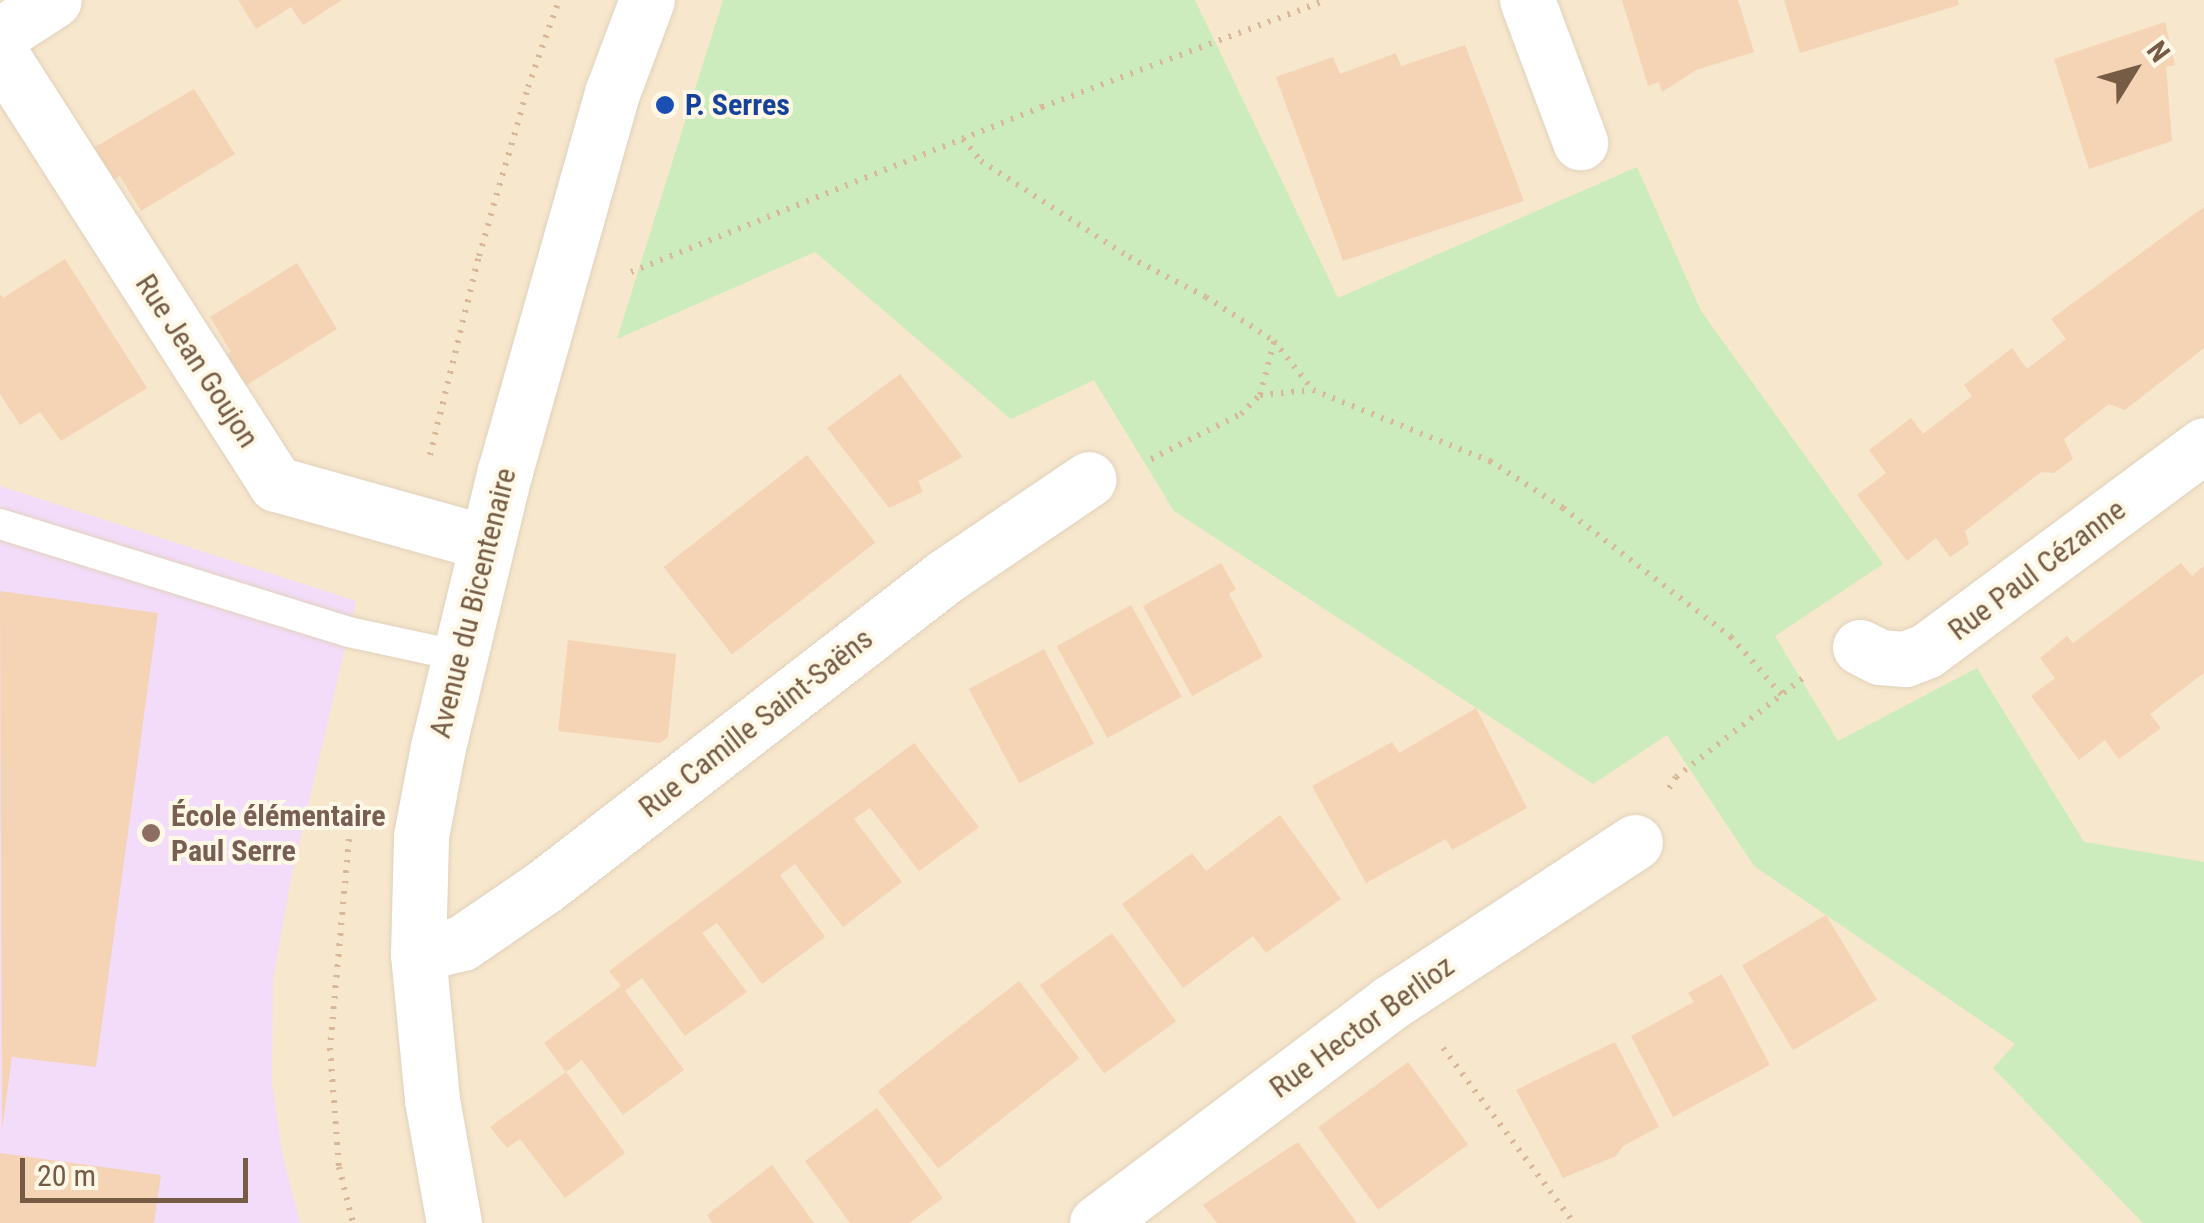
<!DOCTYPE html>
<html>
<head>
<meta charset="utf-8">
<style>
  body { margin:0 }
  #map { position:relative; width:2204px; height:1223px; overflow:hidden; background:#fef5df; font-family:"Roboto Condensed",sans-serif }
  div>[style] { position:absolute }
  .residential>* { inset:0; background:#f6e7cd; transform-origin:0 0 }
  .education>* { inset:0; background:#f2dcfa }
  .green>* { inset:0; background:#ccecbd }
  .building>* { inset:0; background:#f5d4b5; transform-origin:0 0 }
  .path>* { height:6px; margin-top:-3px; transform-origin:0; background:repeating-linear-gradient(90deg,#d9b799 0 2.5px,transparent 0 10.5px) }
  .roads { filter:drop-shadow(0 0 2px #e2d1bb) drop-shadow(0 0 2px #e2d1bb) }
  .lane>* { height:30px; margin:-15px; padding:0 15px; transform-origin:15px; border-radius:15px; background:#fff }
  .street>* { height:55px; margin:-27.5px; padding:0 27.5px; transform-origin:27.5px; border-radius:27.5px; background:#fff }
  .dots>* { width:28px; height:28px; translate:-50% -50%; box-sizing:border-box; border:5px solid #fff8e7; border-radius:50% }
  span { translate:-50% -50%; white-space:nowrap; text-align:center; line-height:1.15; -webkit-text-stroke:8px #fff8e7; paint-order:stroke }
  .transit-label { font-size:30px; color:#164399; font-weight:700 }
  .left { translate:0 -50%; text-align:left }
  .street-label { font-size:30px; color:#765b45 }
  .education-label { font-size:30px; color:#785e54; font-weight:700 }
  .north { position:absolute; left:2084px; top:20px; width:100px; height:100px; -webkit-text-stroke:8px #fff8e7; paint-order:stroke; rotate:53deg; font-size:28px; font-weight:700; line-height:40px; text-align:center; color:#765b45 }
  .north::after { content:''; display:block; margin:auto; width:35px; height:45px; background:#765b45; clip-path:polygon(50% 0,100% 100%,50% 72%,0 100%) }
  .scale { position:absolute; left:20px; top:1158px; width:228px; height:45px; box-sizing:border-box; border:5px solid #765b45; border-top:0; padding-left:12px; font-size:30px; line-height:35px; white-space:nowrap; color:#765b45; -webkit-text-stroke:8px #fff8e7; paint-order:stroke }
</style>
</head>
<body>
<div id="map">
  <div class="residential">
    <i style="left:0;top:0;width:2204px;height:1223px"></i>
  </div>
  <div class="education">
    <i style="clip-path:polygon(0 486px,356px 601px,291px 879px,273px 980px,272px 1082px,282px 1152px,300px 1223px,0 1223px)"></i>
  </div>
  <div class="green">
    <i style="clip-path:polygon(723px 0,1195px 0,1338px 298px,1637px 167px,1701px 311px,1883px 564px,1775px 636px,1838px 741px,1977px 668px,2084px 842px,2204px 862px,2204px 1223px,2143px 1223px,1993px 1068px,2015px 1044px,1754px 866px,1667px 735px,1593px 784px,1174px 511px,1094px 380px,1011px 419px,815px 252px,617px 339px)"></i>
  </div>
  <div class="building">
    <i style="clip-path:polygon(238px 0,342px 0,303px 25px,291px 7px,256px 29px)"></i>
    <i style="clip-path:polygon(1622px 0,1738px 0,1754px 52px,1696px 70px,1662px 92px,1659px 82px,1648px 86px)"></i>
    <i style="clip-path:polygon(1784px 0,1958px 0,1959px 5px,1800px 53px)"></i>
    <i style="clip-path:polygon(2165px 22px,2175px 65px,2166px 67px,2172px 141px,2089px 169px,2054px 59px)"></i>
    <i style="clip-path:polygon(1465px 45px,1524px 201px,1343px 261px,1276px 77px,1333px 57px,1340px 74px,1396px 53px,1401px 66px)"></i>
    <i style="clip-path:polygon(194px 89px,235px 154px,141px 211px,120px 176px,109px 183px,90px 150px)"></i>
    <i style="clip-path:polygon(2204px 207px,2204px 348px,2125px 410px,2109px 404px,2064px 439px,2073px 459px,2054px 473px,2041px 472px,1965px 531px,1969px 544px,1950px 557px,1936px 538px,1907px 561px,1857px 495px,1886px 473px,1869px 450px,1911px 418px,1923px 434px,1972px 396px,1964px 385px,2012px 348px,2027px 369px,2066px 339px,2051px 319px)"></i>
    <i style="clip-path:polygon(65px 259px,147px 388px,61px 441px,40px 412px,20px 425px,0 394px,0 294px,3px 298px)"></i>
    <i style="clip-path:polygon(297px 263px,337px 329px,240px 389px,222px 358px,231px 352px,210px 317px)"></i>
    <i style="clip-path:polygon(900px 374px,963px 457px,918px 481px,923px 492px,889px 508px,827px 428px)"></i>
    <i style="left:807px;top:455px;width:111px;height:182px;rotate:52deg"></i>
    <i style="clip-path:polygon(1221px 563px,1236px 589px,1229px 594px,1263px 657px,1192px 696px,1143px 606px)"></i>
    <i style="clip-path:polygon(2181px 563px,2192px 576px,2204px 566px,2204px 673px,2150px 714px,2161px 728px,2119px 759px,2105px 740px,2079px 760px,2031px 696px,2055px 678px,2040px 658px,2067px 636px,2073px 643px)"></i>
    <i style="clip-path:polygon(0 591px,158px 613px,96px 1067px,12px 1057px,2px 1130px)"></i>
    <i style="left:1131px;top:605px;width:105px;height:85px;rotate:61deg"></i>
    <i style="clip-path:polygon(568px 640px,676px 654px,668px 737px,660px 743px,558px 731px)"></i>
    <i style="left:1044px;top:649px;width:107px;height:85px;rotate:62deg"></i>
    <i style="clip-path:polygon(1476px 708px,1527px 808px,1452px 850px,1446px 839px,1366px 883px,1312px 786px,1392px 742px,1399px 753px)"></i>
    <i style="clip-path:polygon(914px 743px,979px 827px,919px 871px,870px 808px,854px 819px,902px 882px,843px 927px,795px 864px,780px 875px,825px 937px,762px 984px,717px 923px,702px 933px,747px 992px,685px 1036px,642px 978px,625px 991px,684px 1070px,623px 1115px,582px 1060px,566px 1072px,544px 1043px,621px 986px,609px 971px)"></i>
    <i style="clip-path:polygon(1280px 815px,1341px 899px,1266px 953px,1253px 936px,1183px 988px,1122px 904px,1192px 853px,1206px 871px)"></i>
    <i style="left:1826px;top:915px;width:99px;height:98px;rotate:59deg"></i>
    <i style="left:1112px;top:933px;width:109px;height:89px;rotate:54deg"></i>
    <i style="clip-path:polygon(1722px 974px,1770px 1065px,1673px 1117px,1631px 1036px,1694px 1002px,1688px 993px)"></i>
    <i style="left:1019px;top:981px;width:98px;height:179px;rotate:52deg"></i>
    <i style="clip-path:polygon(1615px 1042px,1659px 1127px,1623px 1146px,1616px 1156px,1563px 1178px,1516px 1090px)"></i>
    <i style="left:1408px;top:1062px;width:102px;height:111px;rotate:54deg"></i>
    <i style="clip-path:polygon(566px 1072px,625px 1153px,565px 1198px,520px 1139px,507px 1148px,490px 1127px)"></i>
    <i style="clip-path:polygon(877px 1108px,943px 1198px,909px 1223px,850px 1223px,805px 1161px)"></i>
    <i style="clip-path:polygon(1298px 1142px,1357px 1223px,1217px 1223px,1203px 1205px)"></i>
    <i style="clip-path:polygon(0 1153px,161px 1175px,154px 1223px,0 1223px)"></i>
    <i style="clip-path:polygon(772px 1165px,814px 1223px,712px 1223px,707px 1215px)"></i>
  </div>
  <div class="path">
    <i style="left:963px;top:139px;width:28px;rotate:51deg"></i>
    <i style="left:981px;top:161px;width:176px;rotate:33deg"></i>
    <i style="left:1129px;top:257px;width:87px;rotate:27.5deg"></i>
    <i style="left:1206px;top:297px;width:81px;rotate:32.9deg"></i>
    <i style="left:1274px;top:341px;width:63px;rotate:51.5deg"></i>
    <i style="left:1313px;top:390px;width:191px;rotate:21.9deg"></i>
    <i style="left:1490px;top:461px;width:87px;rotate:32.8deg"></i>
    <i style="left:1563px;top:508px;width:212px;rotate:37.5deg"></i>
    <i style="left:1731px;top:637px;width:77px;rotate:48.7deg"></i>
    <i style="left:631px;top:272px;width:443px;rotate:-21.9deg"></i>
    <i style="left:1042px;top:107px;width:304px;rotate:-20.6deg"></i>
    <i style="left:1260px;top:395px;width:51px;rotate:-5.6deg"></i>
    <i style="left:430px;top:455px;width:205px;rotate:-76.2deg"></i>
    <i style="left:479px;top:256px;width:176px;rotate:-73.8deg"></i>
    <i style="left:528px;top:87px;width:92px;rotate:-70.4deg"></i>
    <i style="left:1151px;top:459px;width:101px;rotate:-26.6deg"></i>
    <i style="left:1241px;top:414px;width:27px;rotate:-45deg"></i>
    <i style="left:1260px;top:395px;width:55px;rotate:-75.2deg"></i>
    <i style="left:1669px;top:788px;width:13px;rotate:-58deg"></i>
    <i style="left:1676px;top:777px;width:160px;rotate:-37.9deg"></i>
    <i style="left:349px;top:839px;width:210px;rotate:95.2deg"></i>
    <i style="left:330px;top:1048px;width:119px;rotate:85.7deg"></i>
    <i style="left:339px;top:1167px;width:58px;rotate:76deg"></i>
    <i style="left:1443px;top:1048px;width:219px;rotate:53.2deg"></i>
  </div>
  <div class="roads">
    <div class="lane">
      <i style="left:0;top:524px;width:365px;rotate:17.2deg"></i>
      <i style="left:349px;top:632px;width:114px;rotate:12.2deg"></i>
    </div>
    <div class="street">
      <i style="left:1527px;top:0;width:152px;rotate:69.5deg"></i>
      <i style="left:0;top:35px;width:64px;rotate:-32.9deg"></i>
      <i style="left:0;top:53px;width:512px;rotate:57.37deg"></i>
      <i style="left:276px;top:484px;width:219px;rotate:15.6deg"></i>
      <i style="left:1860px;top:647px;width:22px;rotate:27deg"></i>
      <i style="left:1880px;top:657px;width:25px;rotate:5deg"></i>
      <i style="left:1905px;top:659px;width:22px;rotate:-21deg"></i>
      <i style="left:1926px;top:651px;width:346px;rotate:-36.5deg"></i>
      <i style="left:418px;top:954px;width:45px;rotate:-14deg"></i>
      <i style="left:462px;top:943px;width:101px;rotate:-34.5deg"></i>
      <i style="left:545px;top:886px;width:508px;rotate:-37.73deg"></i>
      <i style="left:947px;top:575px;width:171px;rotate:-34.1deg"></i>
      <i style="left:454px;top:1223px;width:126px;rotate:-100.1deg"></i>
      <i style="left:432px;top:1099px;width:146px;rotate:-95.5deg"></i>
      <i style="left:418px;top:954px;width:118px;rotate:-88.5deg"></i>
      <i style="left:421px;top:836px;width:91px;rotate:-79.2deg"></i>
      <i style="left:438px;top:747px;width:284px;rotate:-76.4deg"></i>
      <i style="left:505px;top:471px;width:393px;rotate:-74.2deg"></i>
      <i style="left:612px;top:93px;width:99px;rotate:-69.4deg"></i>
      <i style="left:1097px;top:1223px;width:366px;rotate:-36.9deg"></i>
      <i style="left:1390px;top:1003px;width:293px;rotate:-33.3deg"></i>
    </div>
  </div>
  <div class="dots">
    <i style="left:665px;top:105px;background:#1a4fb4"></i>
    <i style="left:151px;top:833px;background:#8d6e63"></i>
  </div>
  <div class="transit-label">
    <span class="left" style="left:685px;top:105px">P. Serres</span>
  </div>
  <div class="street-label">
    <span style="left:197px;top:361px;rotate:57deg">Rue Jean Goujon</span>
    <span style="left:2037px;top:570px;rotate:-37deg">Rue Paul Cézanne</span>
    <span style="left:473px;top:603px;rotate:-76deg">Avenue du Bicentenaire</span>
    <span style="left:756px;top:723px;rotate:-38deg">Rue Camille Saint-Saëns</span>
    <span style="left:1362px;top:1027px;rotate:-36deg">Rue Hector Berlioz</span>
  </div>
  <div class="education-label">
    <span class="left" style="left:171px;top:833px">École élémentaire<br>Paul Serre</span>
  </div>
  <div class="north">N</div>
  <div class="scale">20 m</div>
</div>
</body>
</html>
